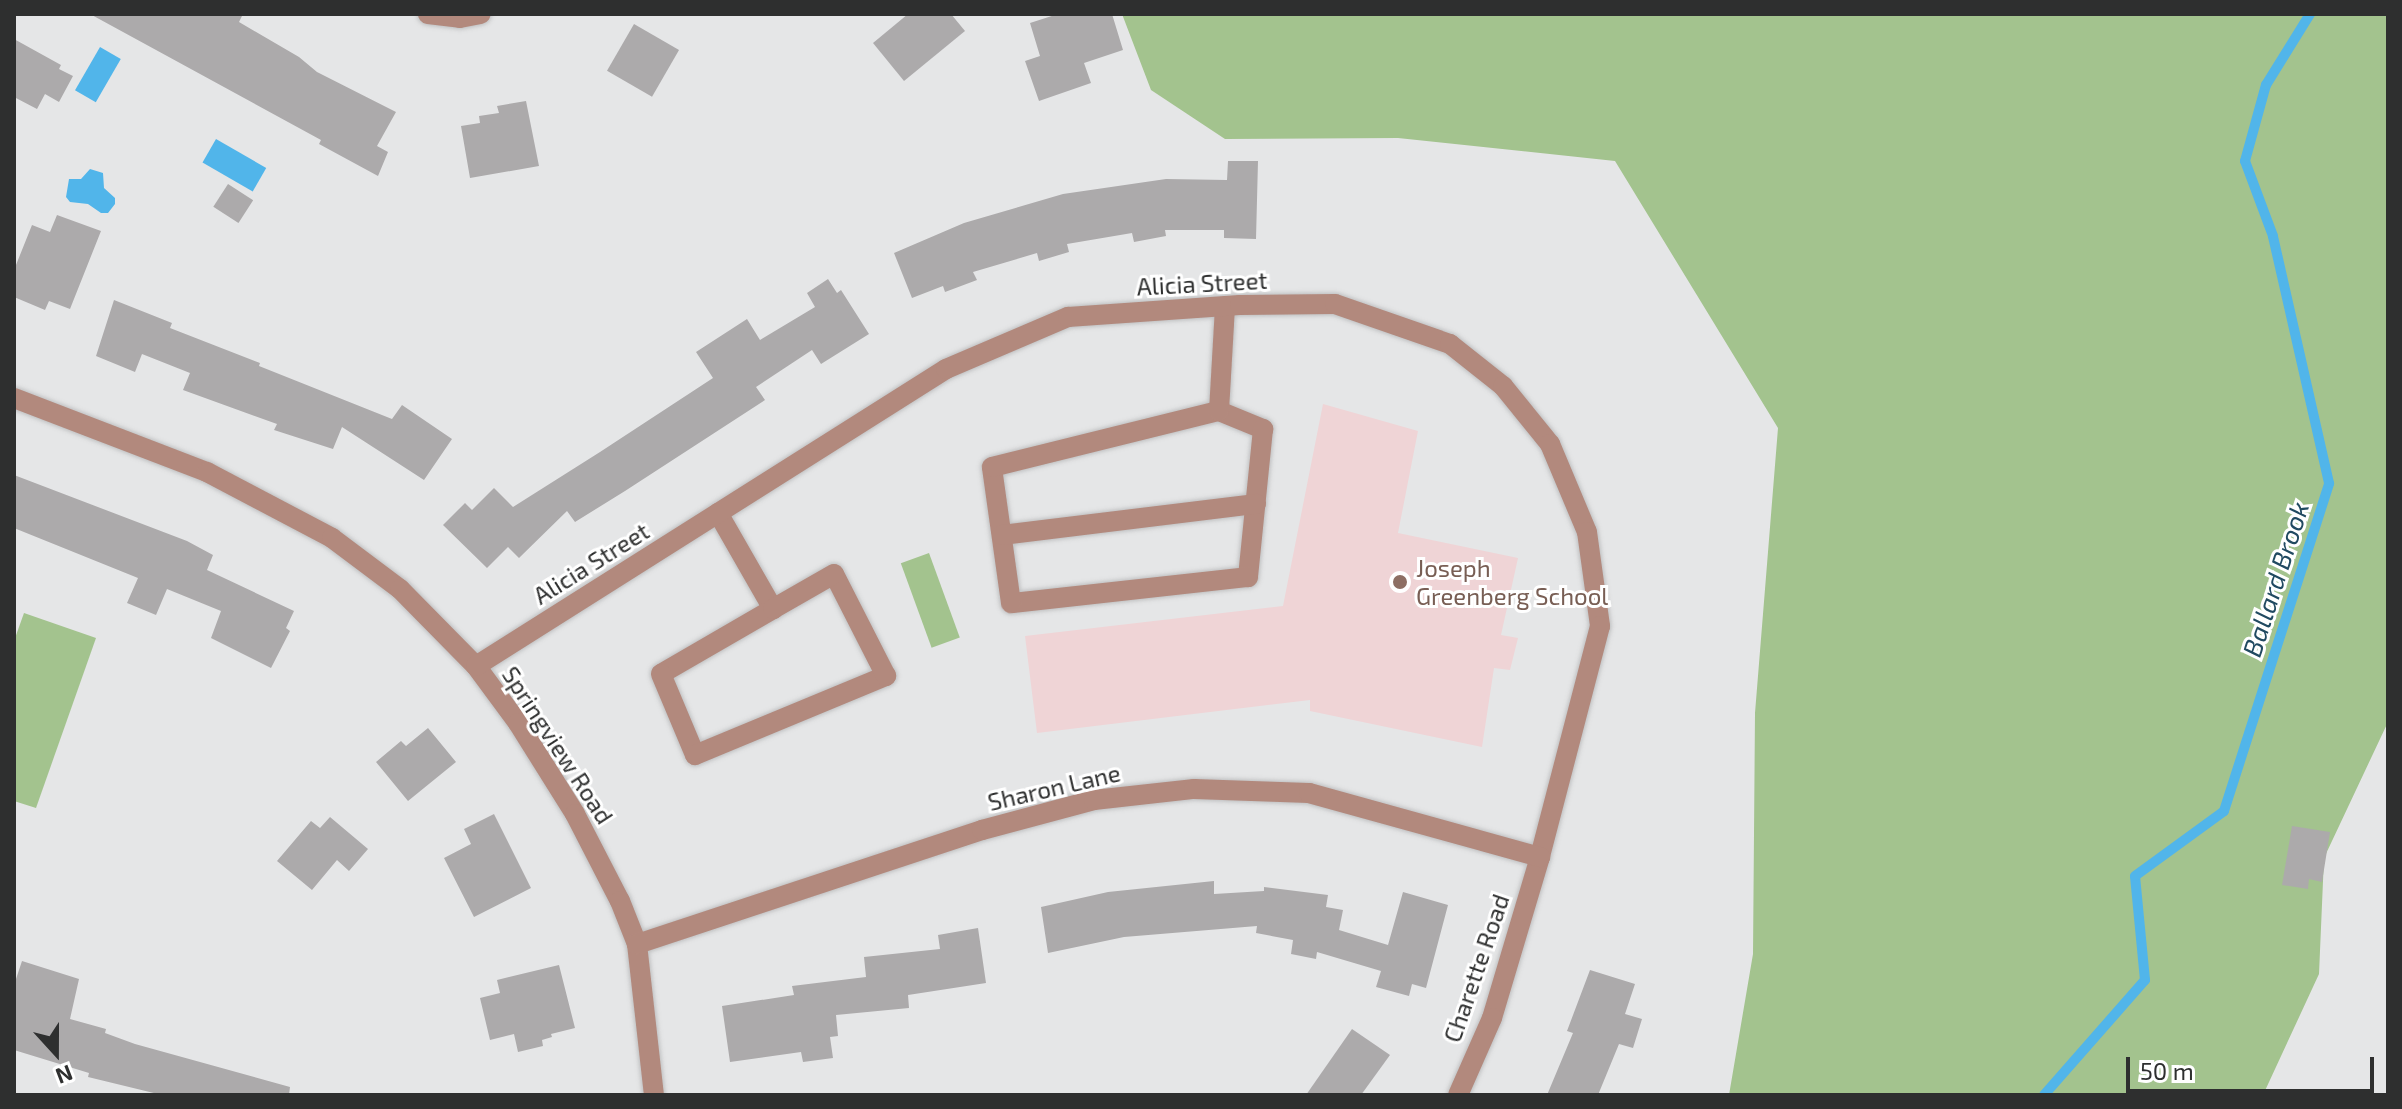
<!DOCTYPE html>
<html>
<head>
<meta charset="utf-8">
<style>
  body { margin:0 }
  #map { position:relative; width:2402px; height:1109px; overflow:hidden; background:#e5e6e7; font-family:"Exo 2",sans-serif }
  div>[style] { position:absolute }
  .education>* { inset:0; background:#efd4d6 }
  .green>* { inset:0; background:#a3c38e; transform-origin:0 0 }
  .water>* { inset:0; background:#51b5ea; transform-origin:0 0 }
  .stream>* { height:10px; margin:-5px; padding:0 5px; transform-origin:5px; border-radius:5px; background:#51b5ea }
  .building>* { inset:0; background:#acaaab; transform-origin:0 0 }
  .roads { filter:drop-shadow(0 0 2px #c0c1c2) drop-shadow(0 0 2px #c0c1c2) }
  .minor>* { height:20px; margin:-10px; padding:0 10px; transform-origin:10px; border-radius:10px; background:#b2897d }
  .dots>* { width:22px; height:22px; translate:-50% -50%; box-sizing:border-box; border:4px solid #fff; border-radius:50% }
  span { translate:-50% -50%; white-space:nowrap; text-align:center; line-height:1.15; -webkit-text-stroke:6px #fff; paint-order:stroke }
  .street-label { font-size:24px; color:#2e2f2f }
  .education-label { font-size:24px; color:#785e54 }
  .left { translate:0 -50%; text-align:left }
  .water-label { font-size:26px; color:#214a61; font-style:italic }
  .frame { position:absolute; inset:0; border:16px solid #2e2f2f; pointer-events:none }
  .north { position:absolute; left:16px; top:1013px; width:80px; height:80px; -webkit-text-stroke:6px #fff; paint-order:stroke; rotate:159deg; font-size:22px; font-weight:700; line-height:32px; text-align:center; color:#2e2f2f }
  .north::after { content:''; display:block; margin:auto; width:28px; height:36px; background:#2e2f2f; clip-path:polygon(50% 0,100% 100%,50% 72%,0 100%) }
  .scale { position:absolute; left:2126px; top:1057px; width:248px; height:36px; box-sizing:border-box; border:4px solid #2e2f2f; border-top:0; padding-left:10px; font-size:24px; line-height:28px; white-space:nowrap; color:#2e2f2f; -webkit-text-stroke:6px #fff; paint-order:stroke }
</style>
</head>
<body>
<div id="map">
  <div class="education">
    <i style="clip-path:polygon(1323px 404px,1418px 431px,1398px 533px,1518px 558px,1501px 635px,1518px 638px,1510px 670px,1494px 668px,1482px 747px,1310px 711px,1310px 700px,1037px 733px,1025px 636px,1283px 606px)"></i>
  </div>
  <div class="green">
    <i style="clip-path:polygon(1122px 14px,2388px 14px,2388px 722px,2324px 858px,2319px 974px,2263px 1095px,1729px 1095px,1753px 954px,1755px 713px,1778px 428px,1615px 161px,1398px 138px,1225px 139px,1151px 90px)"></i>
    <i style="left:929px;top:553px;width:90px;height:30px;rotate:70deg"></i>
    <i style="clip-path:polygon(24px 613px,96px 638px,36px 808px,14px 801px,14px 641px)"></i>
  </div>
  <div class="water">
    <i style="left:100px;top:47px;width:24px;height:50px;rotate:30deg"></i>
    <i style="left:216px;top:139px;width:58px;height:27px;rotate:30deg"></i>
    <i style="clip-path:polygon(90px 169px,103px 173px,104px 188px,115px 198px,115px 204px,108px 213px,101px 213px,88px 204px,70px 202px,66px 197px,69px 179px,81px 179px)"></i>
  </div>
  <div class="stream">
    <i style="left:2044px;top:1095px;width:153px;rotate:-48.7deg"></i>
    <i style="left:2145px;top:980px;width:104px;rotate:-95.5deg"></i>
    <i style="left:2135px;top:876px;width:110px;rotate:-36.1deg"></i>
    <i style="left:2224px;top:811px;width:344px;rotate:-72.2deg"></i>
    <i style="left:2329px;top:483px;width:253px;rotate:-102.8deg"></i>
    <i style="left:2273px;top:236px;width:80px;rotate:-110.5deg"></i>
    <i style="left:2245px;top:161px;width:79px;rotate:-74.6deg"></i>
    <i style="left:2266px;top:85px;width:84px;rotate:-58.2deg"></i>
  </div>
  <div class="building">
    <i style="clip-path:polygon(90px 14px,243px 14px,239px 22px,299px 57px,317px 72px,396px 112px,377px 146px,388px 152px,378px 176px,319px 144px,321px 140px)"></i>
    <i style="clip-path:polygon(908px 14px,951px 14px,965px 31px,904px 81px,873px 43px)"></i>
    <i style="clip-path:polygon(1058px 14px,1112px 14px,1123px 50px,1084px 63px,1091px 83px,1039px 101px,1025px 61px,1040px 56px,1030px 23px)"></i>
    <i style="left:634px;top:24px;width:52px;height:54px;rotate:30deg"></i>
    <i style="clip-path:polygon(14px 39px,61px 65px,59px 69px,73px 76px,59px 102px,45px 94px,37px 109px,14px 97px)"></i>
    <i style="clip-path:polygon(526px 101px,539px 166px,470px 178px,461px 126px,480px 123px,479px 116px,499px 113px,497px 106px)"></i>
    <i style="clip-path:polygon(1228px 161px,1258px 161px,1256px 239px,1224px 238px,1224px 230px,1165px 230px,1166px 236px,1134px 242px,1132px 233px,1067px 244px,1069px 252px,1039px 261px,1037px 253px,973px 272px,977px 280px,945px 292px,943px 286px,912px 298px,894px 253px,964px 223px,1063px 194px,1166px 179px,1227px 180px)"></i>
    <i style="left:228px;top:184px;width:30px;height:27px;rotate:33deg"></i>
    <i style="clip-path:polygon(57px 215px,101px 231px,70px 309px,49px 301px,45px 310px,14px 297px,14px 270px,32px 225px,50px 232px)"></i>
    <i style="clip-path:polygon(828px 279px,837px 293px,841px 290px,869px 334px,821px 364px,812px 350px,756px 387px,765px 400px,625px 491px,575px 522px,567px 511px,519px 558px,508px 547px,487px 568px,443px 525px,465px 503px,472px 510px,494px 488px,513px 507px,600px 452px,713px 378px,696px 352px,747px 319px,760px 340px,815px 307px,807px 293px)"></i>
    <i style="clip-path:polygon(114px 300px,172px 323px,170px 328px,260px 363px,259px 366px,392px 419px,402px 405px,452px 439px,424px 480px,342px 427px,333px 449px,274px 430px,277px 424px,183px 390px,190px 373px,142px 354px,135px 372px,96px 356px)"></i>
    <i style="clip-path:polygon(14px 475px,187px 541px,213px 555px,207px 570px,294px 611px,286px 628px,290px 631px,271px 668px,211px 638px,221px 611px,167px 589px,156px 615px,127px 603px,138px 578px,14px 528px)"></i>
    <i style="clip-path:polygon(428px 728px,456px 762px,408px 801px,376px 762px,401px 741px,406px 746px)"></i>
    <i style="clip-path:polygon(494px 814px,531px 888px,474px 917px,444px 858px,471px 844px,464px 829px)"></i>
    <i style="clip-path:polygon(330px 817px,368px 849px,349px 871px,337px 860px,312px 890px,277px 861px,311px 821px,320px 828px)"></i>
    <i style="clip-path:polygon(2292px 826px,2330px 832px,2322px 882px,2309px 879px,2308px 889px,2282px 885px)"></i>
    <i style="clip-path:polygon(1214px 881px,1214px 894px,1264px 891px,1264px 887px,1328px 895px,1326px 907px,1343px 910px,1339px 930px,1388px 945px,1403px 892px,1448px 905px,1426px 988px,1412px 984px,1409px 996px,1376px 987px,1381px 971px,1317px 952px,1316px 959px,1291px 954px,1293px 940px,1256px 933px,1257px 926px,1124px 937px,1048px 953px,1041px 907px,1108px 892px)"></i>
    <i style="clip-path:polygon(978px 928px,986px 983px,908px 995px,909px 1008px,836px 1015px,838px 1036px,830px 1037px,833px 1058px,803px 1062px,801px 1052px,730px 1062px,722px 1006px,794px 995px,792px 986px,866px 977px,864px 957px,940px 949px,938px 935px)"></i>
    <i style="clip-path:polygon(22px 961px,79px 979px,70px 1019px,106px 1029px,105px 1033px,135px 1044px,290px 1087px,289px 1095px,162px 1095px,88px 1077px,89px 1073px,14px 1050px,14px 985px)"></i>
    <i style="clip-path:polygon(559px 965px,575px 1028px,551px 1034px,552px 1037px,542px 1040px,543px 1046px,518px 1052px,514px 1034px,490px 1040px,480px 998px,500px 993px,497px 980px)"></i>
    <i style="clip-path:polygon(1590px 970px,1635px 984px,1625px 1014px,1642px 1019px,1633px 1048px,1619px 1044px,1598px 1095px,1547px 1095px,1573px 1033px,1567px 1031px)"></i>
    <i style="clip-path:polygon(1352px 1029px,1390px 1055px,1361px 1095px,1306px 1095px)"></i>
  </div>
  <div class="roads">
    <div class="minor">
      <i style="left:428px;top:14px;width:32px;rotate:7deg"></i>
      <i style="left:460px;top:18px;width:21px;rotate:-11deg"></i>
      <i style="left:14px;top:398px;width:207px;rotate:21deg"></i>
      <i style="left:207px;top:472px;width:141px;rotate:27.8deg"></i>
      <i style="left:332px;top:538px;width:85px;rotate:36.9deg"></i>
      <i style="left:400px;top:589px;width:108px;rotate:45.4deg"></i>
      <i style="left:476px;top:666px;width:71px;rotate:53.6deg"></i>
      <i style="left:518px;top:723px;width:107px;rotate:57.9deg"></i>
      <i style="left:575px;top:814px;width:98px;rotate:62.7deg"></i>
      <i style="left:620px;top:901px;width:46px;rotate:68.4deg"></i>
      <i style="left:637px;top:944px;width:152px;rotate:83.6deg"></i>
      <i style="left:1219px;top:411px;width:48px;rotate:22.2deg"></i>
      <i style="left:1263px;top:429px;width:149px;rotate:95.8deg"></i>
      <i style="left:1248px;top:577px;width:238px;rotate:173.7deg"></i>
      <i style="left:1011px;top:603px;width:137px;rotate:-98deg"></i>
      <i style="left:992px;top:467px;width:234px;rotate:-13.9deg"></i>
      <i style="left:1219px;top:411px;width:105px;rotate:-86.7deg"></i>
      <i style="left:718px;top:513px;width:111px;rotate:60.2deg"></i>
      <i style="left:773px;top:609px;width:129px;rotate:149.9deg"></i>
      <i style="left:661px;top:674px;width:88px;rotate:67.2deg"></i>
      <i style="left:695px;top:755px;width:207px;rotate:-22.5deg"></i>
      <i style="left:886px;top:676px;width:114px;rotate:-117deg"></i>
      <i style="left:834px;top:574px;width:70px;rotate:150.2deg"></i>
      <i style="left:1002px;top:535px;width:256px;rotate:-7deg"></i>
      <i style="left:476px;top:666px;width:556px;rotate:-32.29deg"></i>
      <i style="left:946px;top:369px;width:133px;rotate:-23.1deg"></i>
      <i style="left:1068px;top:317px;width:172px;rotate:-4deg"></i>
      <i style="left:1240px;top:305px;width:95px;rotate:-0.6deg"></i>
      <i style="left:1335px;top:304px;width:122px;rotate:19.2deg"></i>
      <i style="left:1450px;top:344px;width:68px;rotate:38.4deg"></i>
      <i style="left:1503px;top:386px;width:75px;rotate:51deg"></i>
      <i style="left:1550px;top:444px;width:95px;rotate:67.2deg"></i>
      <i style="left:1587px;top:532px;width:95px;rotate:82.1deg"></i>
      <i style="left:1600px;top:626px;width:239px;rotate:104.6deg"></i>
      <i style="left:1540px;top:857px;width:168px;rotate:106.6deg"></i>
      <i style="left:1492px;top:1018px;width:84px;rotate:113.8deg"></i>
      <i style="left:637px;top:944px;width:363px;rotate:-18.3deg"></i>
      <i style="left:982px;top:830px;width:116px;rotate:-15deg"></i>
      <i style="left:1094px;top:800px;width:101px;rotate:-6.3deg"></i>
      <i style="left:1194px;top:789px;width:115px;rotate:2deg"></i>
      <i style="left:1309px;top:793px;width:240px;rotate:15.5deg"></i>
    </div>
  </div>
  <div class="dots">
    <i style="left:1400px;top:582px;background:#8d6e63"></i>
  </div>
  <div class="street-label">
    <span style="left:1202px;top:283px;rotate:-3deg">Alicia Street</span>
    <span style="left:591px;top:563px;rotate:-32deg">Alicia Street</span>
    <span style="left:558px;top:745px;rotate:57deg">Springview Road</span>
    <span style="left:1054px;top:787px;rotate:-13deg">Sharon Lane</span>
    <span style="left:1476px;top:968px;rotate:-71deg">Charette Road</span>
  </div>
  <div class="education-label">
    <span class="left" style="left:1416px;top:582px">Joseph<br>Greenberg School</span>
  </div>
  <div class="water-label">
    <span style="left:2275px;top:579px;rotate:-72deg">Ballard Brook</span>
  </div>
  <div class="frame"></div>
  <div class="north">N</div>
  <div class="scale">50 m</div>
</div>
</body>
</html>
